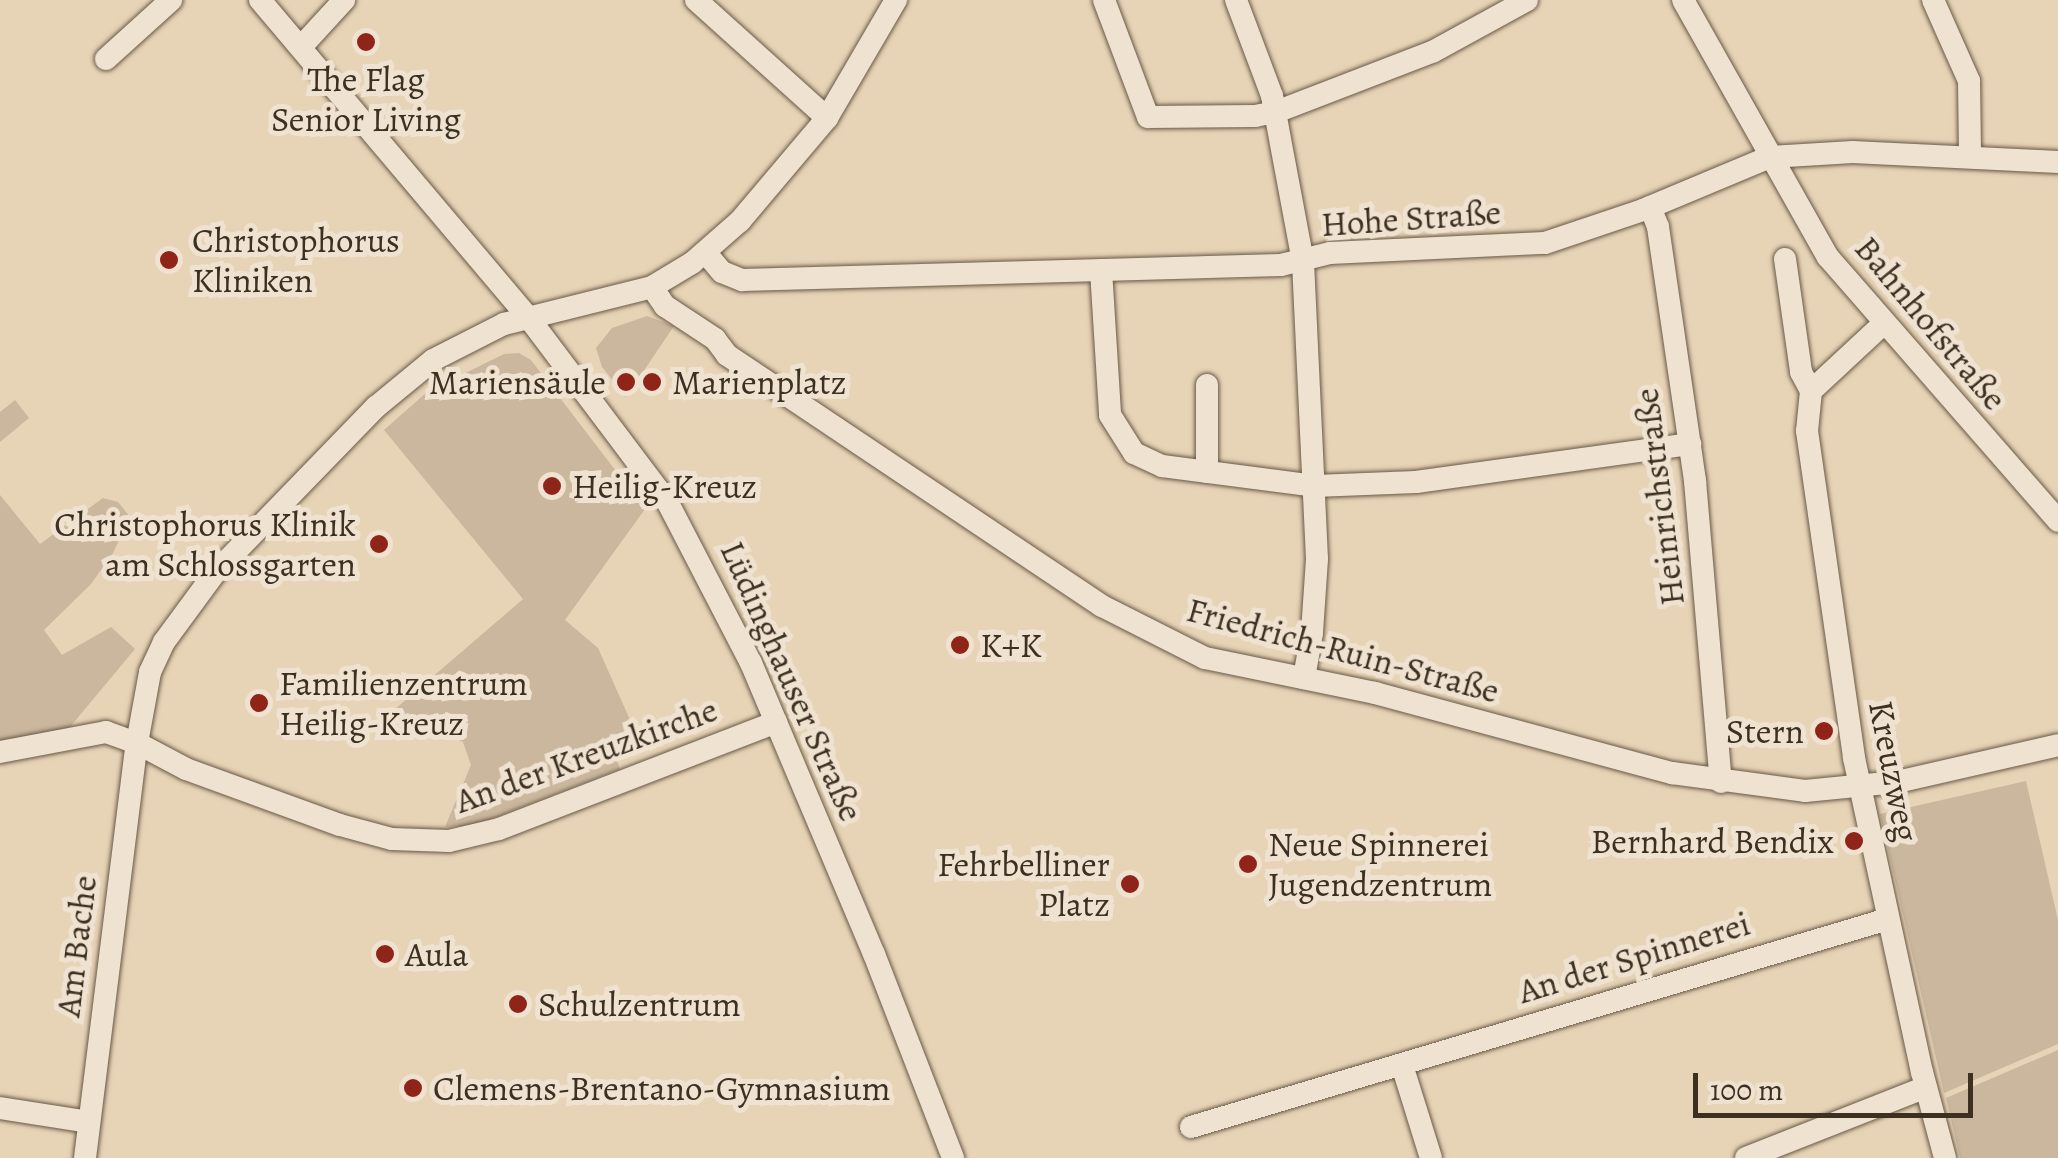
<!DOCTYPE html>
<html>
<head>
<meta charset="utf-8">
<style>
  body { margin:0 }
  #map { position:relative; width:2058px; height:1158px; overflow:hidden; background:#e7d3b6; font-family:Alegreya,serif }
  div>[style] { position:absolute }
  .green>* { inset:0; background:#cab79d }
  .roads { filter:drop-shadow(0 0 2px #685946) drop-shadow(0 0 2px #685946) }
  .minor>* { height:22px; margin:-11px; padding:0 11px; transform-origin:11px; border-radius:11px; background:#efe2d0 }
  .dots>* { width:28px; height:28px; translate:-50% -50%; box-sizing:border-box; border:5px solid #efe2d0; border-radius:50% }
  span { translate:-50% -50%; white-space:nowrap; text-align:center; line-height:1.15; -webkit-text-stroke:10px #efe2d0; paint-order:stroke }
  .poi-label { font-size:35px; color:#3d3021 }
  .left { translate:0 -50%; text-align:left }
  .right { translate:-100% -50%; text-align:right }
  .street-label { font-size:35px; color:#3d3021 }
  .scale { position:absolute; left:1693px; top:1073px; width:280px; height:45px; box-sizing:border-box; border:5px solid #3d3021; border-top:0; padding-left:12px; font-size:30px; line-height:35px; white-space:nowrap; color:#3d3021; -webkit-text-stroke:8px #efe2d0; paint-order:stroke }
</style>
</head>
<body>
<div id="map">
  <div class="green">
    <i style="clip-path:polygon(647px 316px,674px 326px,626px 397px,602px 367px,596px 348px,612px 328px)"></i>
    <i style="clip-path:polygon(519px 353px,531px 360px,645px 509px,565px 620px,598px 648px,635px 731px,618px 738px,624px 754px,616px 758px,620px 769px,476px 825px,445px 827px,471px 765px,463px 742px,394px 710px,523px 599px,384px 430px,427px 392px,504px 354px)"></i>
    <i style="clip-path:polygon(15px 400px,29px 418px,0 442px,0 412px)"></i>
    <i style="clip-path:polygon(0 495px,40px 544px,103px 498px,118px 502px,130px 517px,113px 553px,91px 584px,44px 630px,62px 655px,111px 627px,135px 649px,70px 727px,58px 735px,0 744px)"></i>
    <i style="clip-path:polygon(2026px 781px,2058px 920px,2058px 1044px,1944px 1093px,1880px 814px)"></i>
    <i style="clip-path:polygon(2058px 1050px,2058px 1158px,1960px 1158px,1946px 1098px)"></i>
  </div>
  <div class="roads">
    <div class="minor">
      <i style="left:260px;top:0;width:415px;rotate:49.8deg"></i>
      <i style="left:528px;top:317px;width:233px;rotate:53deg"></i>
      <i style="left:668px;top:503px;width:180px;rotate:62.6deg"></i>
      <i style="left:751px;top:663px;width:316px;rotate:67.1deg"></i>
      <i style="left:874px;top:954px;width:219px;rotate:68.8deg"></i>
      <i style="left:696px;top:0;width:176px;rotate:42deg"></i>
      <i style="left:1104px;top:0;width:125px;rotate:69.4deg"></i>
      <i style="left:1148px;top:117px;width:107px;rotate:-0.5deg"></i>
      <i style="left:1255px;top:116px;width:21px;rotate:-11deg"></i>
      <i style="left:1276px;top:112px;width:169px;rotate:-21.1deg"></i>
      <i style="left:1434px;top:51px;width:106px;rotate:-28.7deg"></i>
      <i style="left:1236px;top:0;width:103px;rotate:69.4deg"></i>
      <i style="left:1272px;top:96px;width:169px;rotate:79.4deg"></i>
      <i style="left:1303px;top:262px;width:297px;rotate:87.3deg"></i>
      <i style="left:1317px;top:559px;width:74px;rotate:93.9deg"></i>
      <i style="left:1312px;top:633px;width:46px;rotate:100.1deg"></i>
      <i style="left:1683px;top:0;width:295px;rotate:60.6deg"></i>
      <i style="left:1828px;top:257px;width:350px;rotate:48.9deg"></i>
      <i style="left:1933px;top:0;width:89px;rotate:66deg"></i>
      <i style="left:1969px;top:81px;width:76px;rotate:89.2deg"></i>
      <i style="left:301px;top:47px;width:64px;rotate:-47.5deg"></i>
      <i style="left:106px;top:59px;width:88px;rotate:-42.2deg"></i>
      <i style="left:1650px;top:207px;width:22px;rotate:68deg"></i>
      <i style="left:1658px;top:227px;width:257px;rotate:81.7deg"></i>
      <i style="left:1695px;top:481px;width:302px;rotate:85.1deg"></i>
      <i style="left:705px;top:252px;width:26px;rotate:50deg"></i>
      <i style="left:722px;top:272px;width:22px;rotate:22deg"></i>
      <i style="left:742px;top:280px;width:539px;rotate:-1.59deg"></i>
      <i style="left:1281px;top:265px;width:50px;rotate:-13.8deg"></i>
      <i style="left:1330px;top:253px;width:215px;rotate:-2.7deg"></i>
      <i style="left:1545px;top:243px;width:103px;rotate:-18.6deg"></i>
      <i style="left:1643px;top:210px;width:138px;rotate:-22.7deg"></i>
      <i style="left:1770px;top:157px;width:83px;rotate:-3.4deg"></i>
      <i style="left:1853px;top:152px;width:205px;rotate:2.8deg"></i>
      <i style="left:1785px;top:259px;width:114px;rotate:81.9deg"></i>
      <i style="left:1801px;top:372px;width:21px;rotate:62deg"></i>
      <i style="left:1811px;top:391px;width:40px;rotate:95.7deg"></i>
      <i style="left:1807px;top:431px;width:330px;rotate:81.8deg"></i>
      <i style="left:1854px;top:758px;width:321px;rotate:77.8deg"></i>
      <i style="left:1922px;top:1072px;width:89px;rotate:75deg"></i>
      <i style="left:1101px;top:270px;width:145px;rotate:86.4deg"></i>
      <i style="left:1110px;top:415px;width:45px;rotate:57.7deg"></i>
      <i style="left:1134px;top:453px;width:31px;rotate:25deg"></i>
      <i style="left:1162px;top:466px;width:154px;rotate:7.4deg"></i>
      <i style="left:1315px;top:486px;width:101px;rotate:-2.3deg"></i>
      <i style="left:1416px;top:482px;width:277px;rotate:-7.9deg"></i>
      <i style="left:652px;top:287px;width:23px;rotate:56deg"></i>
      <i style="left:665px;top:306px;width:60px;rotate:33.4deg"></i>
      <i style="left:715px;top:339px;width:20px;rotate:53deg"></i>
      <i style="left:727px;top:355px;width:451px;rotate:33.8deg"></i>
      <i style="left:1102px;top:606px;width:115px;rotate:26.8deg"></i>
      <i style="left:1205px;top:658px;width:174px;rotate:11.6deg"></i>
      <i style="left:1375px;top:693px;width:308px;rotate:15.1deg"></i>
      <i style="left:1672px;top:773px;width:134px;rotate:7.7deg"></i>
      <i style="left:1805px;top:791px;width:92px;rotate:-5.6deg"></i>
      <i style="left:1897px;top:782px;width:165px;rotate:-12.9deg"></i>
      <i style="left:1207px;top:385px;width:87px;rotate:90deg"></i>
      <i style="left:1811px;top:391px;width:98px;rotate:-42.9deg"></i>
      <i style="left:0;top:752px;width:108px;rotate:-10.7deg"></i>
      <i style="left:106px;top:732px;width:33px;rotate:20deg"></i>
      <i style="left:137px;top:743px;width:55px;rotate:28deg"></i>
      <i style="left:186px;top:769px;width:164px;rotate:20deg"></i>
      <i style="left:340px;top:825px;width:54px;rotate:15.1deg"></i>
      <i style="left:392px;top:839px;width:57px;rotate:2deg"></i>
      <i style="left:449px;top:841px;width:51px;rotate:-13.5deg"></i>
      <i style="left:499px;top:829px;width:297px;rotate:-21.1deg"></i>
      <i style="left:1402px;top:1065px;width:97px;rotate:72.7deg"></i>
      <i style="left:0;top:1108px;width:90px;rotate:8.9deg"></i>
      <i style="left:1191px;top:1127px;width:727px;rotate:-16.62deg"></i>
      <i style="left:85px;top:1158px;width:418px;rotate:-82.9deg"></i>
      <i style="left:137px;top:743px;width:72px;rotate:-79.6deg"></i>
      <i style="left:150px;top:672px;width:33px;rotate:-65deg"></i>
      <i style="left:164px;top:642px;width:84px;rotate:-53.7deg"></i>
      <i style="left:214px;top:574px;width:233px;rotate:-45.9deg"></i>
      <i style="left:376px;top:407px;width:74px;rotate:-39.5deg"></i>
      <i style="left:433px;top:360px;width:80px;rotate:-26.9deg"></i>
      <i style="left:504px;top:324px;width:153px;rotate:-14deg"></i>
      <i style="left:652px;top:287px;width:47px;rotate:-31deg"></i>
      <i style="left:692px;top:263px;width:64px;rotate:-41.2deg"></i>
      <i style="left:740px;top:221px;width:135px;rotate:-49.8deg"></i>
      <i style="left:827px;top:118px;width:137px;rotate:-59.7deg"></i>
      <i style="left:1746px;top:1158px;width:193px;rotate:-21.5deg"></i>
    </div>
  </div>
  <div class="dots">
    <i style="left:366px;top:42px;background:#8f2418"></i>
    <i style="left:169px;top:260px;background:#8f2418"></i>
    <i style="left:626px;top:382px;background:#8f2418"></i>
    <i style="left:652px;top:382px;background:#8f2418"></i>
    <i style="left:552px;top:486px;background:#8f2418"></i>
    <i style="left:379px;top:544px;background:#8f2418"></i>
    <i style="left:960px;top:645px;background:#8f2418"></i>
    <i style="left:259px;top:703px;background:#8f2418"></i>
    <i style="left:1824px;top:731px;background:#8f2418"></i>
    <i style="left:1854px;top:841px;background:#8f2418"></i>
    <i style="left:1248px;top:864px;background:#8f2418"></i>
    <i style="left:1130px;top:884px;background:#8f2418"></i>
    <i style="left:385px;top:954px;background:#8f2418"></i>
    <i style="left:518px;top:1004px;background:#8f2418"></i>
    <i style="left:413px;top:1088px;background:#8f2418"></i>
  </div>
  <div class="poi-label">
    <span style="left:366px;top:99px">The Flag<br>Senior Living</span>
    <span class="left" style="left:192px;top:260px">Christophorus<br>Kliniken</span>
    <span class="right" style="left:606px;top:382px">Mariensäule</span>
    <span class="left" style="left:672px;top:382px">Marienplatz</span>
    <span class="left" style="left:572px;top:486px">Heilig-Kreuz</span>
    <span class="right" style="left:356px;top:544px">Christophorus Klinik<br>am Schlossgarten</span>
    <span class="left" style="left:980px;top:645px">K+K</span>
    <span class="left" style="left:279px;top:703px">Familienzentrum<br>Heilig-Kreuz</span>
    <span class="right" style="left:1804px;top:731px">Stern</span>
    <span class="right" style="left:1834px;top:841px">Bernhard Bendix</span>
    <span class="left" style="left:1268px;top:864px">Neue Spinnerei<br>Jugendzentrum</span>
    <span class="right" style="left:1110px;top:884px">Fehrbelliner<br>Platz</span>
    <span class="left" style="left:405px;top:954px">Aula</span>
    <span class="left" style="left:538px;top:1004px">Schulzentrum</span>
    <span class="left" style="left:433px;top:1088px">Clemens-Brentano-Gymnasium</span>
  </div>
  <div class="street-label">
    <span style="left:1411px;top:218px;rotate:-4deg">Hohe Straße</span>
    <span style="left:1931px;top:323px;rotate:50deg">Bahnhofstraße</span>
    <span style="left:1659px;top:497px;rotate:-97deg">Heinrichstraße</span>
    <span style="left:1343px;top:650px;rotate:15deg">Friedrich-Ruin-Straße</span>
    <span style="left:792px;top:681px;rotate:66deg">Lüdinghauser Straße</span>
    <span style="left:586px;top:755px;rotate:-20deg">An der Kreuzkirche</span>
    <span style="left:1894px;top:771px;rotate:79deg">Kreuzweg</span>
    <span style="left:76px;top:946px;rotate:-83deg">Am Bache</span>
    <span style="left:1634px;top:957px;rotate:-17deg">An der Spinnerei</span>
  </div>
  <div class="scale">100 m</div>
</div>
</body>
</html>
